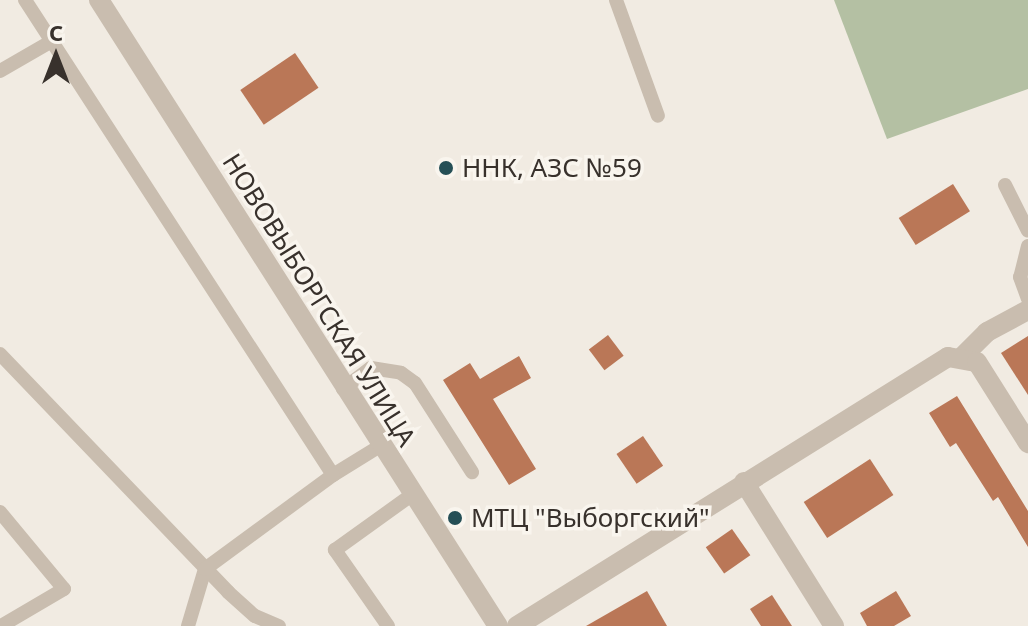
<!DOCTYPE html>
<html>
<head>
<meta charset="utf-8">
<style>
  body { margin:0 }
  #map { position:relative; width:1028px; height:626px; overflow:hidden; background:#f1ebe2; font-family:"Noto Sans",sans-serif }
  div>[style] { position:absolute }
  .green>* { inset:0; background:#b4c0a3 }
  .building>* { inset:0; background:#ba7757; transform-origin:0 0 }
  .service>* { height:14px; margin:-7px; padding:0 7px; transform-origin:7px; border-radius:7px; background:#c9bdaf }
  .minor>* { height:20px; margin:-10px; padding:0 10px; transform-origin:10px; border-radius:10px; background:#c9bdaf }
  .tertiary>* { height:20px; margin:-10px; padding:0 10px; transform-origin:10px; border-radius:10px; background:#c9bdaf }
  .dots>* { width:22px; height:22px; translate:-50% -50%; box-sizing:border-box; border:4px solid #f9f5ee; border-radius:50% }
  span { translate:-50% -50%; white-space:nowrap; text-align:center; line-height:1.15; -webkit-text-stroke:7px #f9f5ee; paint-order:stroke }
  .poi-label { font-size:26px; color:#38312c }
  .left { translate:0 -50%; text-align:left }
  .street-label { font-size:26px; color:#38312c }
  .north { position:absolute; left:16px; top:16px; width:80px; height:80px; -webkit-text-stroke:6px #f9f5ee; paint-order:stroke; rotate:0deg; font-size:22px; font-weight:700; line-height:32px; text-align:center; color:#38312c }
  .north::after { content:''; display:block; margin:auto; width:28px; height:36px; background:#38312c; clip-path:polygon(50% 0,100% 100%,50% 72%,0 100%) }
</style>
</head>
<body>
<div id="map">
  <div class="green">
    <i style="clip-path:polygon(834px 0,1028px 0,1028px 89px,887px 139px)"></i>
  </div>
  <div class="building">
    <i style="left:295px;top:53px;width:42px;height:66px;rotate:56deg"></i>
    <i style="left:953px;top:184px;width:32px;height:64px;rotate:58deg"></i>
    <i style="left:608px;top:335px;width:26px;height:24px;rotate:53deg"></i>
    <i style="clip-path:polygon(1028px 336px,1028px 395px,1001px 353px)"></i>
    <i style="clip-path:polygon(519px 356px,531px 378px,493px 399px,536px 469px,509px 485px,443px 380px,470px 363px,480px 379px)"></i>
    <i style="clip-path:polygon(957px 396px,1028px 511px,1028px 547px,998px 497px,993px 501px,956px 443px,950px 447px,929px 413px)"></i>
    <i style="left:643px;top:436px;width:36px;height:32px;rotate:56deg"></i>
    <i style="left:870px;top:459px;width:43px;height:79px;rotate:57deg"></i>
    <i style="left:732px;top:529px;width:32px;height:32px;rotate:55deg"></i>
    <i style="clip-path:polygon(647px 591px,667px 626px,586px 626px)"></i>
    <i style="clip-path:polygon(896px 591px,911px 616px,894px 626px,867px 626px,860px 613px)"></i>
    <i style="clip-path:polygon(772px 595px,792px 626px,761px 626px,750px 609px)"></i>
  </div>
  <div class="service">
    <i style="left:25px;top:0;width:566px;rotate:57.04deg"></i>
    <i style="left:333px;top:475px;width:55px;rotate:-31.7deg"></i>
    <i style="left:616px;top:0;width:123px;rotate:70.1deg"></i>
    <i style="left:0;top:71px;width:60px;rotate:-30deg"></i>
    <i style="left:1005px;top:185px;width:51px;rotate:63.4deg"></i>
    <i style="left:1028px;top:246px;width:32px;rotate:104deg"></i>
    <i style="left:1020px;top:277px;width:23px;rotate:70deg"></i>
    <i style="left:0;top:354px;width:330px;rotate:46.2deg"></i>
    <i style="left:228px;top:592px;width:36px;rotate:42deg"></i>
    <i style="left:255px;top:616px;width:26px;rotate:23deg"></i>
    <i style="left:343px;top:389px;width:35px;rotate:-37deg"></i>
    <i style="left:371px;top:368px;width:30px;rotate:9deg"></i>
    <i style="left:401px;top:373px;width:17px;rotate:36deg"></i>
    <i style="left:415px;top:383px;width:106px;rotate:57.4deg"></i>
    <i style="left:0;top:512px;width:100px;rotate:50.3deg"></i>
    <i style="left:64px;top:589px;width:73px;rotate:149.6deg"></i>
    <i style="left:188px;top:626px;width:59px;rotate:-73.4deg"></i>
    <i style="left:205px;top:569px;width:159px;rotate:-36.3deg"></i>
    <i style="left:388px;top:626px;width:93px;rotate:-124.9deg"></i>
    <i style="left:335px;top:550px;width:96px;rotate:-35.7deg"></i>
  </div>
  <div class="minor">
    <i style="left:963px;top:356px;width:34px;rotate:-45deg"></i>
    <i style="left:987px;top:332px;width:47px;rotate:-28.2deg"></i>
    <i style="left:744px;top:482px;width:170px;rotate:58deg"></i>
    <i style="left:517px;top:626px;width:508px;rotate:-31.97deg"></i>
    <i style="left:948px;top:357px;width:29px;rotate:10deg"></i>
    <i style="left:977px;top:362px;width:96px;rotate:57.8deg"></i>
  </div>
  <div class="tertiary">
    <i style="left:99px;top:0;width:742px;rotate:57.49deg"></i>
  </div>
  <div class="dots">
    <i style="left:446px;top:168px;background:#254f56"></i>
    <i style="left:455px;top:518px;background:#254f56"></i>
  </div>
  <div class="poi-label">
    <span class="left" style="left:462px;top:168px">ННК, АЗС №59</span>
    <span class="left" style="left:471px;top:518px">МТЦ "Выборгский"</span>
  </div>
  <div class="street-label">
    <span style="left:319px;top:300px;rotate:58deg">НОВОВЫБОРГСКАЯ УЛИЦА</span>
  </div>
  <div class="north">С</div>
</div>
</body>
</html>
